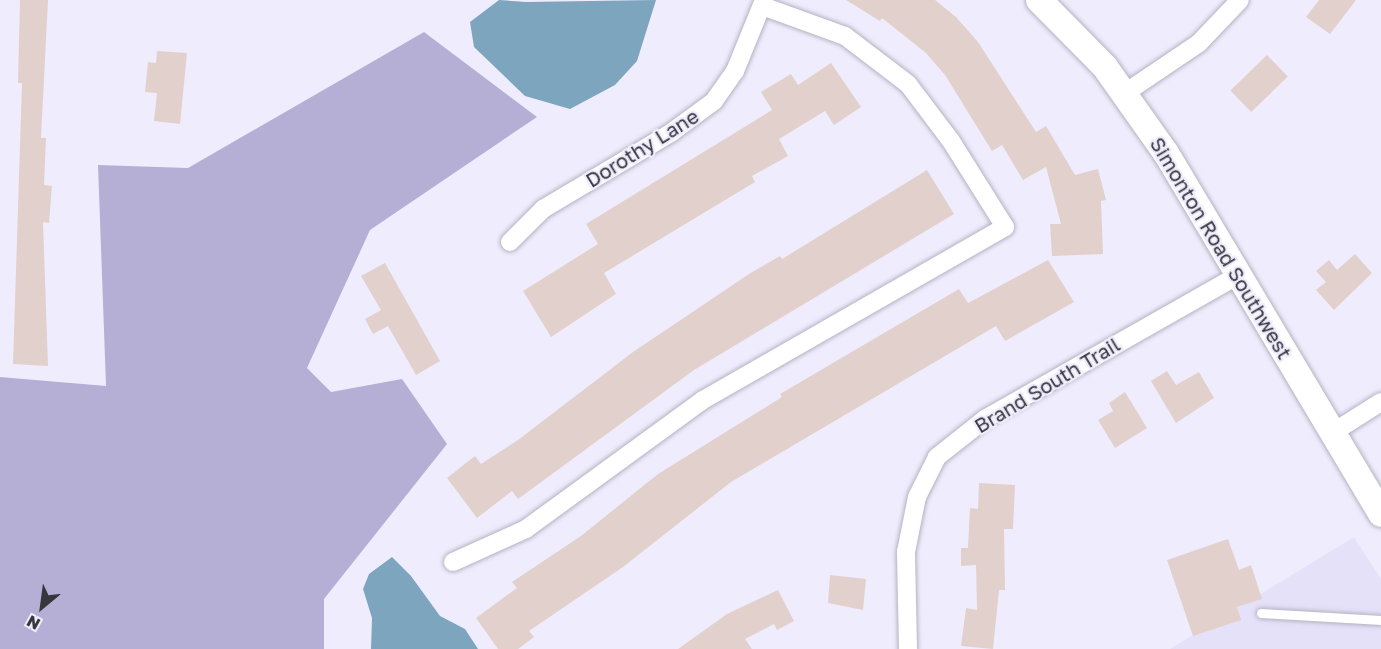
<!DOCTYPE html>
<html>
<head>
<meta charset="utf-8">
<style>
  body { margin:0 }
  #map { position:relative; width:1381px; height:649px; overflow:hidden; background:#efedfd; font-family:"Golos Text",sans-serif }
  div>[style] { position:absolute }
  .built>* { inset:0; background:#e5e1f9 }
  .forest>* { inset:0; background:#b5afd6 }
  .water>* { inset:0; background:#7ea5be }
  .building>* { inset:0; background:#e2d0cc; transform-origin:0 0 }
  .roads { filter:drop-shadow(0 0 2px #b4b2c1) drop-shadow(0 0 2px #b4b2c1) }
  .lane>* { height:9px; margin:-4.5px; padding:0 4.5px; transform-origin:4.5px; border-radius:4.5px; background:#fff }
  .street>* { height:18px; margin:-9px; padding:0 9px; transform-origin:9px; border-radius:9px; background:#fff }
  .secondary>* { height:26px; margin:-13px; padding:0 13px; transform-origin:13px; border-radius:13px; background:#fff }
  span { translate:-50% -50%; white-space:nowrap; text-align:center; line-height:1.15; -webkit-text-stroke:4.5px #efedfd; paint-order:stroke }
  .street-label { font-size:20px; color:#37363d }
  .north { position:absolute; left:12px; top:577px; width:60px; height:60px; -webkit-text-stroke:4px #efedfd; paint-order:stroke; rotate:209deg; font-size:16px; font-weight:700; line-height:24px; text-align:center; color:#37363d }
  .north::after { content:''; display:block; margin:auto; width:21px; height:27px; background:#37363d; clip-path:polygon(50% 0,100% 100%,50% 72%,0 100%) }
</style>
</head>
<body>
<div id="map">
  <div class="built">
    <i style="clip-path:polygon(1354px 537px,1381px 579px,1381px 649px,1170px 649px)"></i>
  </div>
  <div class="forest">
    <i style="clip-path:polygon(424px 32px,537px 117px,370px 230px,307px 368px,331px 392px,402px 379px,447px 444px,324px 599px,324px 649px,0 649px,0 377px,106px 386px,98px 165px,188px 168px)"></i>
  </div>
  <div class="water">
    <i style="clip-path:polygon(499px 0,526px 2px,656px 0,637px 61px,615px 85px,570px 109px,525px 96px,474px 47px,470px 22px)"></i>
    <i style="clip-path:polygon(392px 557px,411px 576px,440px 616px,465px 629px,478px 649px,371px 649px,372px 618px,363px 589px,369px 574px)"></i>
  </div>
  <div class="building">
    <i style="clip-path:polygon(20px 0,48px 0,41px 138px,46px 138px,44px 185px,52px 186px,49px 223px,43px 222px,48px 366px,13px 364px,22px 83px,18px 83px)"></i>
    <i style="clip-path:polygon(846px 0,935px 0,956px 17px,978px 42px,1036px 132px,1046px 126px,1075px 175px,1098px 169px,1106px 200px,1101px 201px,1103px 254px,1052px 256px,1050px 224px,1061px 224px,1046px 167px,1023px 180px,1002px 145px,992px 151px,945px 75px,926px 53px,882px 18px,880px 21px)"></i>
    <i style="clip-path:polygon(1319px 0,1356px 0,1330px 34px,1306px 17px)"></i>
    <i style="clip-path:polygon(157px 51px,187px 53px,180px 124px,154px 121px,157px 93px,145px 92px,148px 62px,156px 63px)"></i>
    <i style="left:1267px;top:55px;width:30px;height:51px;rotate:46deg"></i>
    <i style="clip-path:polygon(831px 63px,861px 107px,834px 125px,825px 111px,779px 139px,788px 156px,752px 176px,755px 182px,604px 273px,616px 294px,551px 337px,523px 291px,598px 244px,586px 224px,772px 110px,761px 92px,791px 74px,798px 85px)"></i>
    <i style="clip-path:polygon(927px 170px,954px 214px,694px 370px,518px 499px,512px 491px,477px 518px,447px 478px,475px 456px,481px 464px,518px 440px,633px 352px,749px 274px,780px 256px,782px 259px)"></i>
    <i style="clip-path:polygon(1355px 254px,1372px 273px,1334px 310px,1316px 290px,1326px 282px,1316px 271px,1329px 260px,1337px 270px)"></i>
    <i style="clip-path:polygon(1048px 260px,1074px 302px,1005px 341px,996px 326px,731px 482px,623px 567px,529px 631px,534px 637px,518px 649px,498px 649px,476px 618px,517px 588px,512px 582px,581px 536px,658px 474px,782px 397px,780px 394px,959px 289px,968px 303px)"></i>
    <i style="clip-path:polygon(385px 263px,440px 361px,416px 375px,388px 326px,373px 334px,365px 319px,381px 310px,361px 276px)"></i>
    <i style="clip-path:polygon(1167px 371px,1176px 385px,1199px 372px,1214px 398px,1176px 423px,1151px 381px)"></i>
    <i style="clip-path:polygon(1125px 392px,1147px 428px,1115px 448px,1098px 420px,1113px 411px,1109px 403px)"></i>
    <i style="clip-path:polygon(979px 483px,1015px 485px,1013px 529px,1004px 529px,1005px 590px,999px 590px,993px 649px,961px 646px,966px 608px,977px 610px,976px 565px,961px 566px,961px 548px,968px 548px,970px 508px,978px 509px)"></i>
    <i style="clip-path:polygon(1228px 539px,1239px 570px,1251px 565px,1262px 599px,1237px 607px,1241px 620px,1193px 636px,1167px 560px)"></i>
    <i style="clip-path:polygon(830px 575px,866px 579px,863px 610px,828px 603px)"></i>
    <i style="clip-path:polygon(778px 590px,794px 621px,777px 630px,774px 624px,745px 639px,752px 649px,678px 649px,727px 614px)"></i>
  </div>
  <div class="roads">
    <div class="lane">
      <i style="left:1261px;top:613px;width:120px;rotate:3.3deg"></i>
    </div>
    <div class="street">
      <i style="left:1125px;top:93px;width:89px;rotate:-34deg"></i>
      <i style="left:1199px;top:43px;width:59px;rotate:-46.4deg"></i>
      <i style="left:510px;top:242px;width:47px;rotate:-45deg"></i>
      <i style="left:543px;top:209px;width:150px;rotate:-30.8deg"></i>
      <i style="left:672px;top:132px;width:52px;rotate:-36.4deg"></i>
      <i style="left:714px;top:101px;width:37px;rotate:-55deg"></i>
      <i style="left:735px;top:71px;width:77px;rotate:-67.8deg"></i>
      <i style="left:1332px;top:433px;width:58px;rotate:-32.3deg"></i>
      <i style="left:453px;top:562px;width:80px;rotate:-24.3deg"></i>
      <i style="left:526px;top:529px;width:219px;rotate:-36.1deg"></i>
      <i style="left:703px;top:400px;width:348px;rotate:-29.8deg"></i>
      <i style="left:1005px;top:227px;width:102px;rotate:-122.1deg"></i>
      <i style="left:951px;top:141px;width:71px;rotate:-127deg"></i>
      <i style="left:908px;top:84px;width:79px;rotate:-142.7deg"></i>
      <i style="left:845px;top:36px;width:88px;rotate:-160.1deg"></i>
      <i style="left:908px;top:649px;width:97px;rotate:-91.2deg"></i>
      <i style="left:906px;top:552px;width:56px;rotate:-78.7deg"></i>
      <i style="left:917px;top:497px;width:45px;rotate:-63.4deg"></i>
      <i style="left:937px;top:457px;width:61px;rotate:-38.4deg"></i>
      <i style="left:985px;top:419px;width:292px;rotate:-29.6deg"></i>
    </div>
    <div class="secondary">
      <i style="left:1039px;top:0;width:94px;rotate:45.4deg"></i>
      <i style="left:1105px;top:67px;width:105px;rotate:54.7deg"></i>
      <i style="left:1166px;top:153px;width:420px;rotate:59.2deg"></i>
    </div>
  </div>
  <div class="street-label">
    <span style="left:642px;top:148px;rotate:-32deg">Dorothy Lane</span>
    <span style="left:1221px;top:248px;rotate:59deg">Simonton Road Southwest</span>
    <span style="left:1047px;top:385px;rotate:-31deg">Brand South Trail</span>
  </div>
  <div class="north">N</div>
</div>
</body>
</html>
